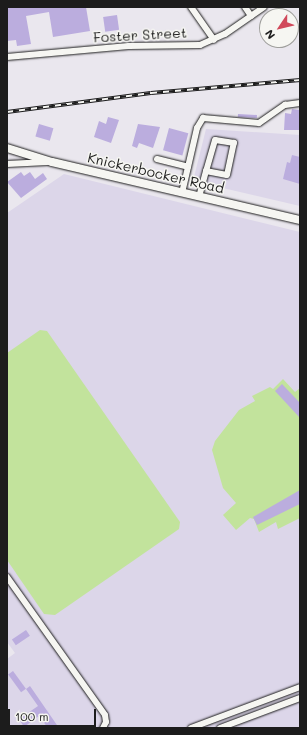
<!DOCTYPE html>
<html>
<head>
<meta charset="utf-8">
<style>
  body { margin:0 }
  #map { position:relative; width:307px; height:735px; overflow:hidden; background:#eae7ee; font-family:Mali,sans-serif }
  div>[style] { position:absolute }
  .built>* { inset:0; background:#dcd6e9 }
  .green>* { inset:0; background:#c2e39c }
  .building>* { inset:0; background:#bbadde; transform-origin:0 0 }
  .roads { filter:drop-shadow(0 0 1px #1c1c1c) drop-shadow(0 0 1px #1c1c1c) }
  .minor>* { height:6px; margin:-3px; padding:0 3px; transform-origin:3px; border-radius:3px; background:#f6f6f2 }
  .major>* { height:8px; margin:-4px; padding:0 4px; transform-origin:4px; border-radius:4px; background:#f6f6f2 }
  .rail>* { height:3.5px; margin-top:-1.75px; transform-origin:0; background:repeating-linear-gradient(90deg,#f6f6f2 0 6px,#1c1c1c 0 12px); box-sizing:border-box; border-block:1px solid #1c1c1c }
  span { translate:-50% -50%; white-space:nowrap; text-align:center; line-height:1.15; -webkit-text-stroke:3px #f6f6f2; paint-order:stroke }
  .street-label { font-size:14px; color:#1c1c1c }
  .frame { position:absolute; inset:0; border:8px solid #1c1c1c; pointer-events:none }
  .north { position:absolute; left:259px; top:8px; width:40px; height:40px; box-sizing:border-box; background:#f6f6f2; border:1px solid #9f9f9c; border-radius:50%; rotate:235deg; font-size:11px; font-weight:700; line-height:16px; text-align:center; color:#1c1c1c }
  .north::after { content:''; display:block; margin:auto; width:14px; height:18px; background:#d1495b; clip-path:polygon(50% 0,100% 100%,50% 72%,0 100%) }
  .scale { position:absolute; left:8px; top:709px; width:88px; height:18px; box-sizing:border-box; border:2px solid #1c1c1c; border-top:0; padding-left:5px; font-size:12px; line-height:14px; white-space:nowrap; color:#1c1c1c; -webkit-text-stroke:3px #f6f6f2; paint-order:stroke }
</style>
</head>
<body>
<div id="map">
  <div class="built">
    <i style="clip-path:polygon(206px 129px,300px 135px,300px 206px,193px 181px)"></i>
    <i style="clip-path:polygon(64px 174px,300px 232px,300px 728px,7px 728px,7px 659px,15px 653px,7px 642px,7px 213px)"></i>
  </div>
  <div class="green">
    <i style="clip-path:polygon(40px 330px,47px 331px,180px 522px,179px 529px,55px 615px,44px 614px,7px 560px,7px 353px)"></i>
    <i style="clip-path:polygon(283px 379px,295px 392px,300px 388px,300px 518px,278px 529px,276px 522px,259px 532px,254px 519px,250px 518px,236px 530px,223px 515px,236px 503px,223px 488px,212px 450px,215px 441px,239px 410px,255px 401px,252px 396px,270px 387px,273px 389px)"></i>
  </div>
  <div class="building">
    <i style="clip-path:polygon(14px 7px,86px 7px,90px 31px,53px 37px,49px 12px,26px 16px,31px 44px,17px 46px,16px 40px,7px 41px,7px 8px)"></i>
    <i style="left:117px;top:15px;width:15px;height:14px;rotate:82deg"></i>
    <i style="clip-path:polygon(292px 109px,300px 110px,300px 130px,284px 130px,285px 113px,291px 114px)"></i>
    <i style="left:238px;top:114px;width:19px;height:3px;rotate:3deg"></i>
    <i style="clip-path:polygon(108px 117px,119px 120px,111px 143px,94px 137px,99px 121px,106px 124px)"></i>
    <i style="left:39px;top:124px;width:15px;height:13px;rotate:16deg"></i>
    <i style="clip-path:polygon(138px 124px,160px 127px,153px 148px,139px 143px,137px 148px,132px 146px)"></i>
    <i style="left:169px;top:128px;width:20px;height:23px;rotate:15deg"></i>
    <i style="clip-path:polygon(292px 155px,300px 157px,300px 184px,283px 179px,287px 162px,290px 163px)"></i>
    <i style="clip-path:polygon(21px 172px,24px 176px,30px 172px,35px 179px,43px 173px,47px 179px,21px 198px,7px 182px)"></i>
    <i style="clip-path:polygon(282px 384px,300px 403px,300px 418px,275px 391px)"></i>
    <i style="clip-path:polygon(300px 490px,300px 504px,257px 525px,253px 517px)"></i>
    <i style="left:26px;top:630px;width:7px;height:17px;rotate:56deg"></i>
    <i style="left:13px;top:671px;width:22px;height:6px;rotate:54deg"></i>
    <i style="clip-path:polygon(30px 686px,59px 728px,48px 728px,39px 716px,24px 727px,19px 719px,38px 706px,26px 689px)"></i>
  </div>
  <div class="roads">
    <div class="minor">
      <i style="left:191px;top:7px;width:40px;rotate:55.1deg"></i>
      <i style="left:245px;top:7px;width:11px;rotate:56deg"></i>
      <i style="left:7px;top:57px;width:122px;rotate:-5.2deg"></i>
      <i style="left:129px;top:46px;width:71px;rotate:-0.8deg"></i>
      <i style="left:200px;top:45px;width:27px;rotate:-24deg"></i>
      <i style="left:225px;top:34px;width:47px;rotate:-34.7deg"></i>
      <i style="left:157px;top:159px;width:32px;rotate:14deg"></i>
      <i style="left:7px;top:164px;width:40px;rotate:-2.9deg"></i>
      <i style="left:182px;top:193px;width:67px;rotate:-77deg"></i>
      <i style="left:197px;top:128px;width:12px;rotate:-59deg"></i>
      <i style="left:203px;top:118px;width:56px;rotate:5.1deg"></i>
      <i style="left:259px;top:123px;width:32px;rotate:-35deg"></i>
      <i style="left:285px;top:105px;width:15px;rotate:-8deg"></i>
      <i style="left:199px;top:197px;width:27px;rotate:-75deg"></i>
      <i style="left:206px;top:171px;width:21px;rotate:11deg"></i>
      <i style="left:227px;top:175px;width:33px;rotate:-78deg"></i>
      <i style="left:234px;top:143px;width:19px;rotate:-171deg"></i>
      <i style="left:215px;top:140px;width:32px;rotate:106deg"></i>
      <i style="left:7px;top:577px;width:169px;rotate:54.6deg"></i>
      <i style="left:105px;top:715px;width:7px;rotate:82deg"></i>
      <i style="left:106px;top:722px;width:7px;rotate:117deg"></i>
      <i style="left:191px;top:728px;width:116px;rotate:-20.6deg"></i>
      <i style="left:220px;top:728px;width:85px;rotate:-20.6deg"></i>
    </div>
    <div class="major">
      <i style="left:7px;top:148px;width:47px;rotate:17.3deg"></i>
      <i style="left:52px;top:162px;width:255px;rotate:13.2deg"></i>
    </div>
  </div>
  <div class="rail">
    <i style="left:7px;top:112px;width:145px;rotate:-7.5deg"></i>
    <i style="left:151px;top:93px;width:150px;rotate:-5deg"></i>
  </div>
  <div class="street-label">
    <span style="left:140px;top:35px;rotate:-3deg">Foster Street</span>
    <span style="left:156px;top:173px;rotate:13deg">Knickerbocker Road</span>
  </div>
  <div class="frame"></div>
  <div class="north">N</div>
  <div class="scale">100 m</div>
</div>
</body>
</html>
